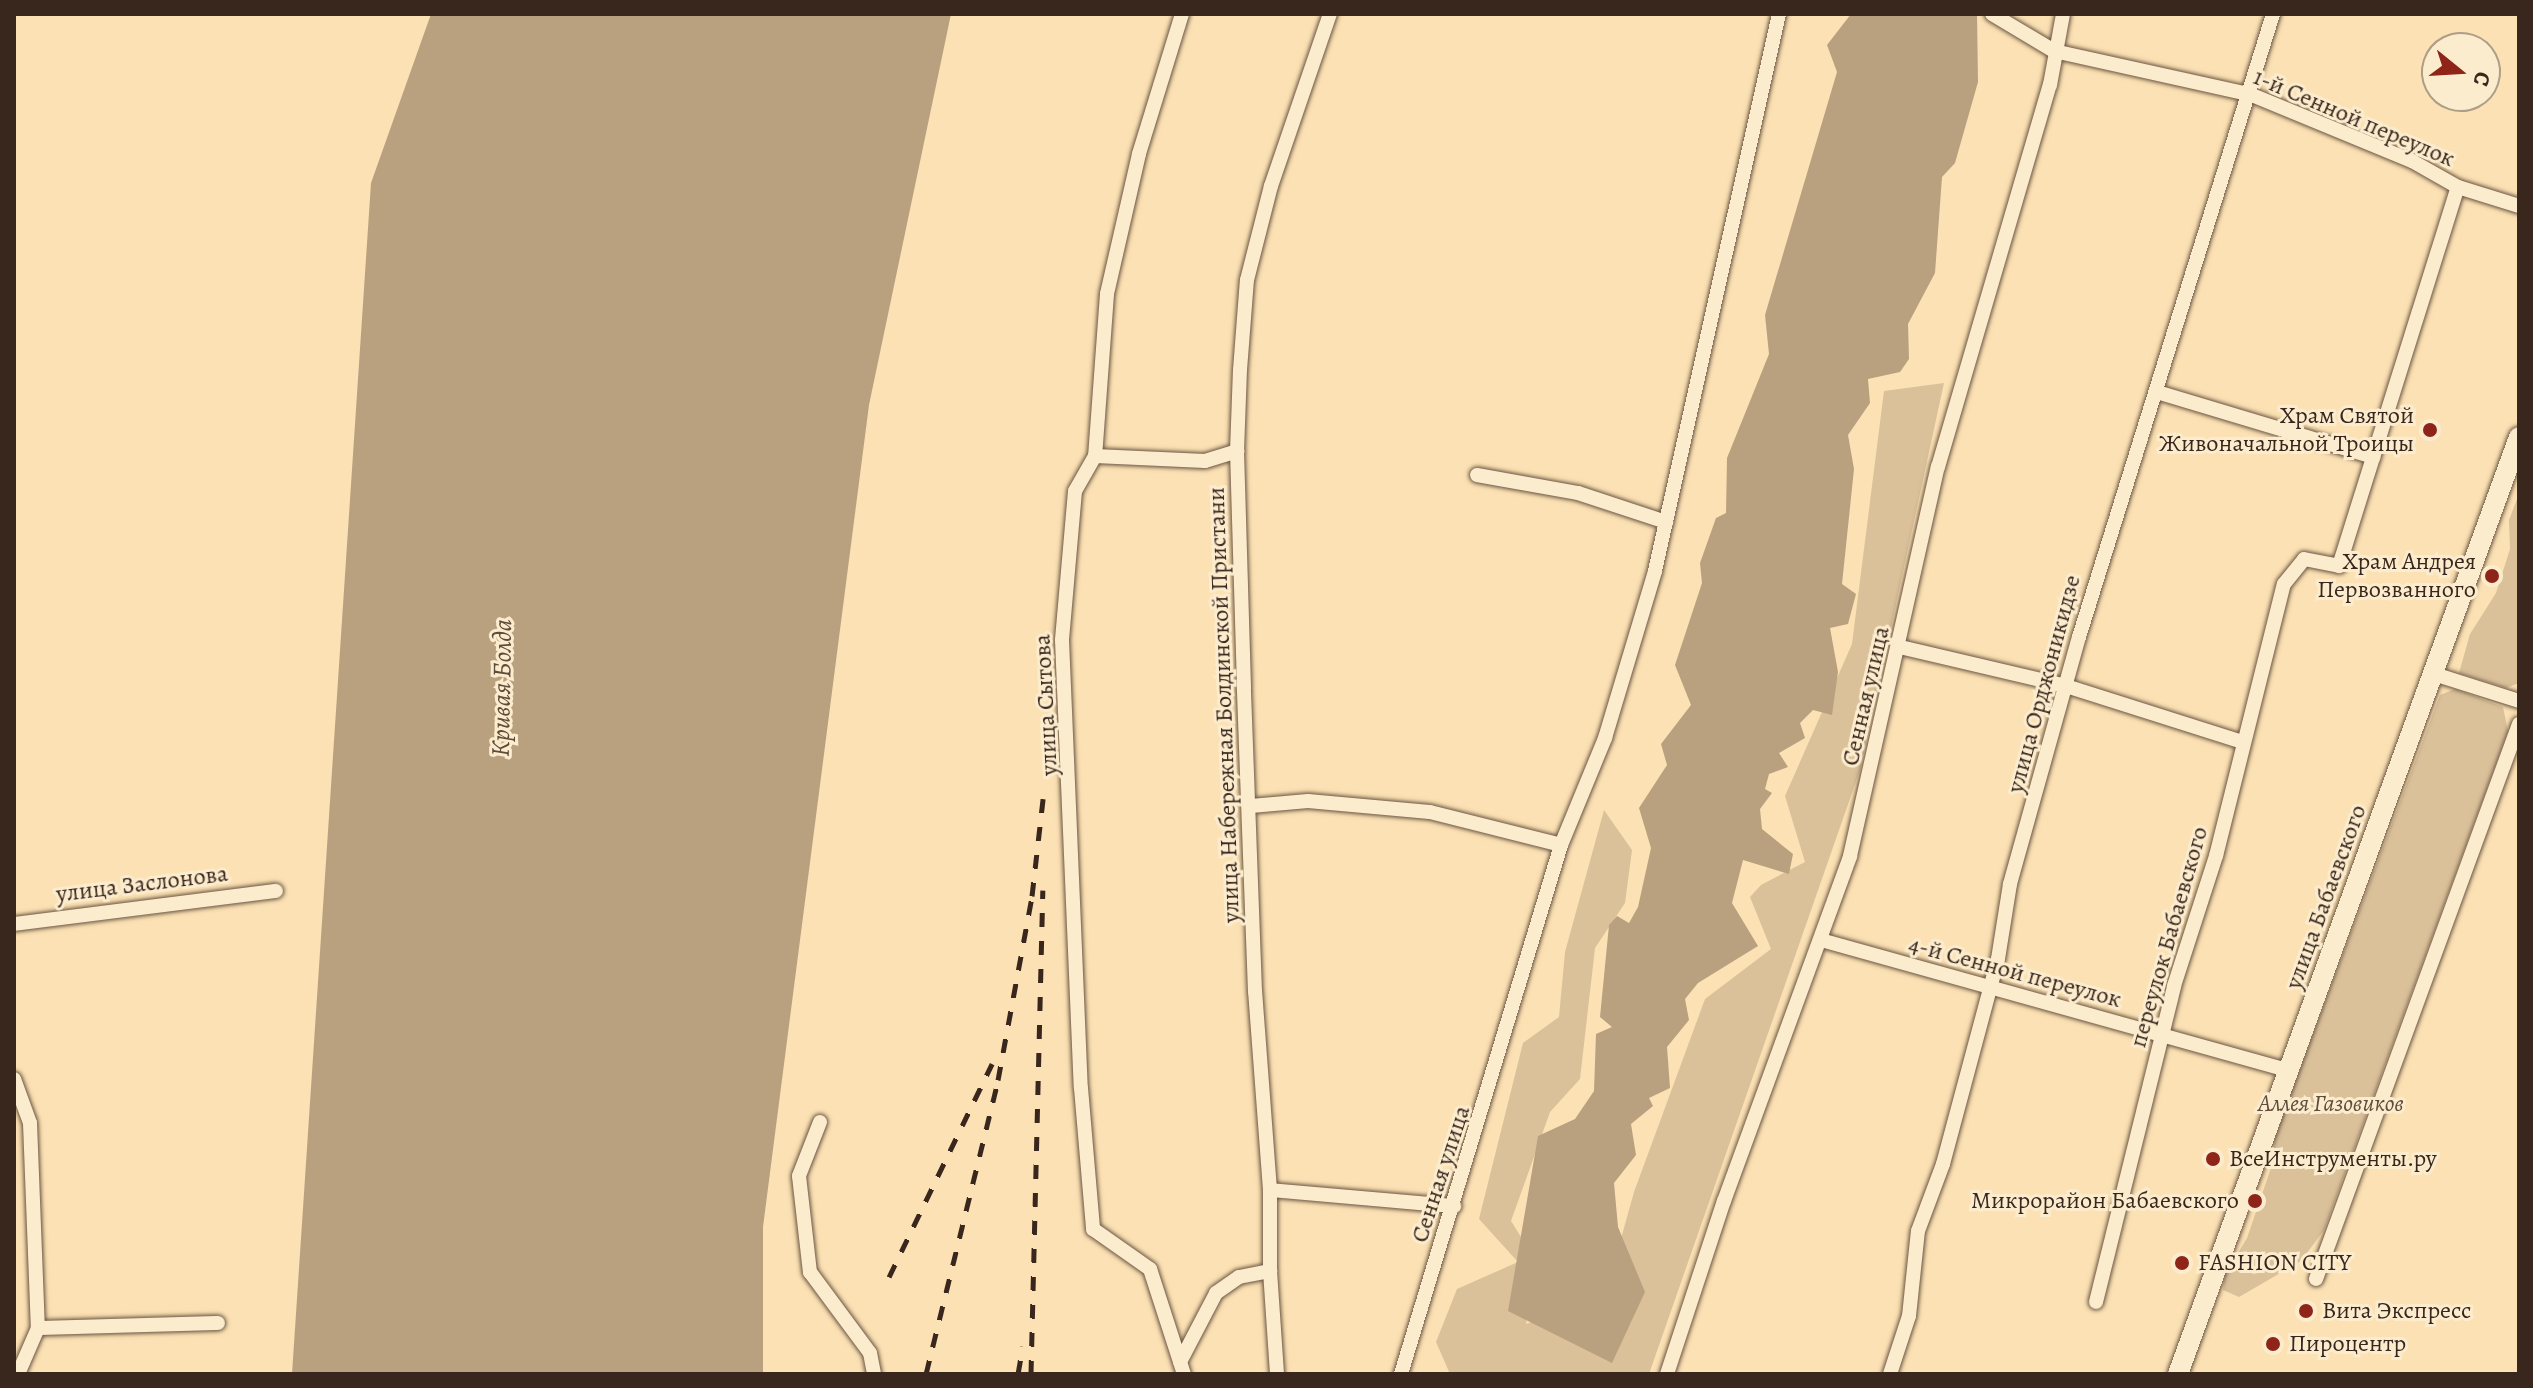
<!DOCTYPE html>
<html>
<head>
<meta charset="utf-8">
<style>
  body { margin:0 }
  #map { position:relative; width:2533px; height:1388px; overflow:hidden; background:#fbe1b3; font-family:Alegreya,serif }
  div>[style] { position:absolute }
  .green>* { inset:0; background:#dac19a }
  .water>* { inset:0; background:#b9a180 }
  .roads { filter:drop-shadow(0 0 2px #6a5542) drop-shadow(0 0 2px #6a5542) }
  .street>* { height:14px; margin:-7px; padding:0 7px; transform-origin:7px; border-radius:7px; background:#fcecce }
  .secondary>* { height:20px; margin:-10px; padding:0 10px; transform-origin:10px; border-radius:10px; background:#fcecce }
  .rail>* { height:5px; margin-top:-2.5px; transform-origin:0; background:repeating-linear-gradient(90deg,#39261d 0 14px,transparent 0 28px) }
  .dots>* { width:22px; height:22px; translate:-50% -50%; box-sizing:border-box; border:4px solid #fcecce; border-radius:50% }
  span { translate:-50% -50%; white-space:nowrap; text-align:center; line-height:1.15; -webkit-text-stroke:6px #fcecce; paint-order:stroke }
  .street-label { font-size:24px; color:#39261d }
  .poi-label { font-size:24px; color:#39261d }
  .right { translate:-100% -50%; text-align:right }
  .left { translate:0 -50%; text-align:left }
  .park-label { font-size:24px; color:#614d3c; font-style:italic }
  .water-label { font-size:26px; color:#5f4b3b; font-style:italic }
  .frame { position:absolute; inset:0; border:16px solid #39261d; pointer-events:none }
  .north { position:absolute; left:2421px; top:32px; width:80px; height:80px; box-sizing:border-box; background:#fcecce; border:2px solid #ae9d87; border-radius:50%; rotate:108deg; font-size:22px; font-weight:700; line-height:32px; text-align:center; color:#39261d }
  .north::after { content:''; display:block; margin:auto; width:28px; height:36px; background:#8f2418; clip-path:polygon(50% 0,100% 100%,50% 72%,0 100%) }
</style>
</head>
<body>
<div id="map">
  <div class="green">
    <i style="clip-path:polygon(1944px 383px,1860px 770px,1649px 1374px,1450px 1374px,1436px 1342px,1457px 1289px,1518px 1262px,1479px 1219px,1523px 1043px,1559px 1017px,1565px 952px,1604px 810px,1632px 850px,1625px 903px,1595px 948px,1580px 1079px,1550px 1112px,1511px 1221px,1538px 1264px,1526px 1324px,1605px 1296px,1634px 1192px,1705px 999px,1771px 949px,1750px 897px,1761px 885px,1805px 862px,1785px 796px,1852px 644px,1884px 391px)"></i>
    <i style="clip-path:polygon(2519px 494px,2519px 683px,2506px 688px,2459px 673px,2470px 634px,2496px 593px,2510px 549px,2509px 520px)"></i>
    <i style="clip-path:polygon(2455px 689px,2503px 707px,2508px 731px,2324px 1230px,2301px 1261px,2239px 1297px,2223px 1290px,2225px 1275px,2247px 1238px,2272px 1165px,2275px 1137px,2440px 695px)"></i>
  </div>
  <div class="water">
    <i style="clip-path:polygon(431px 14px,951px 14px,869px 405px,763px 1227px,763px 1374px,292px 1374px,371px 183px)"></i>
    <i style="clip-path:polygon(1851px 14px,1977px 14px,1978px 82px,1955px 163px,1942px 177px,1935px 273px,1908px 324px,1909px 359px,1900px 372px,1868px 379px,1870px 403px,1848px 435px,1854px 469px,1842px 584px,1856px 594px,1848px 624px,1830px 628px,1838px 672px,1832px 715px,1813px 710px,1800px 723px,1805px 738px,1779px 753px,1788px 767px,1769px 774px,1765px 789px,1772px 793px,1760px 809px,1762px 829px,1793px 854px,1789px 874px,1743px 860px,1732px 903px,1758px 946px,1698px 983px,1685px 999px,1689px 1020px,1667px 1047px,1670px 1088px,1649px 1098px,1653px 1106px,1631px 1124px,1636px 1155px,1614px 1183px,1618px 1227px,1645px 1292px,1612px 1363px,1508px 1311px,1538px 1136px,1575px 1119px,1594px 1091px,1596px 1034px,1612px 1027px,1600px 1017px,1609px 925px,1617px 916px,1629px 923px,1638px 907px,1651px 848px,1639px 808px,1667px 765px,1661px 744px,1691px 705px,1675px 665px,1702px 583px,1700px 563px,1716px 518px,1726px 513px,1727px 458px,1769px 354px,1765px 315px,1837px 72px,1827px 45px)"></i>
  </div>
  <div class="roads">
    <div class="street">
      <i style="left:1182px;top:14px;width:146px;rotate:107.1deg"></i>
      <i style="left:1139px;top:154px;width:144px;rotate:102.9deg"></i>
      <i style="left:1107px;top:294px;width:162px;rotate:94.2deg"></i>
      <i style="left:1095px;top:456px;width:40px;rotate:119.7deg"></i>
      <i style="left:1075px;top:491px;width:150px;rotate:95deg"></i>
      <i style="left:1062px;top:640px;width:448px;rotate:87.6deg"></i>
      <i style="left:1081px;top:1088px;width:142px;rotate:85.1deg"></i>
      <i style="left:1093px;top:1229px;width:70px;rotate:35.1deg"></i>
      <i style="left:1150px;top:1269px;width:110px;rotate:72.1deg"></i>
      <i style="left:1992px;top:14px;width:72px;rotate:30.8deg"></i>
      <i style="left:2054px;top:51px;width:203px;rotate:12.5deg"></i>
      <i style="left:2252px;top:95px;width:173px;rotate:22.4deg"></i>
      <i style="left:2412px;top:161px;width:53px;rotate:29.5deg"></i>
      <i style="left:2458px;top:187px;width:64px;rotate:17.3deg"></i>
      <i style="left:2157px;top:392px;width:226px;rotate:16.7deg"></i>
      <i style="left:1095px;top:456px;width:110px;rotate:2.6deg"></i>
      <i style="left:1205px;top:461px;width:34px;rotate:-17deg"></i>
      <i style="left:1477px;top:475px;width:103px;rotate:10.1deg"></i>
      <i style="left:1578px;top:493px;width:93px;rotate:18.2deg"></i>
      <i style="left:1900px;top:647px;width:171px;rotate:13.2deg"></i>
      <i style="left:2066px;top:686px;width:186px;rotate:17.6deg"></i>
      <i style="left:2434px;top:674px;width:89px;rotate:17.6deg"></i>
      <i style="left:1251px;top:806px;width:57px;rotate:-5deg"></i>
      <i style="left:1308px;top:801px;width:122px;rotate:5.2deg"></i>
      <i style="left:1430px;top:812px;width:135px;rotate:14.1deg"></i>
      <i style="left:14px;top:924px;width:264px;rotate:-7.2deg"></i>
      <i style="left:1821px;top:940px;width:487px;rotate:15.6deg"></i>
      <i style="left:14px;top:1079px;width:47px;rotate:70deg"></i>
      <i style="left:30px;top:1123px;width:205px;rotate:87.8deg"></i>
      <i style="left:38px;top:1328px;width:50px;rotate:113.5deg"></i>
      <i style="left:820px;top:1122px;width:58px;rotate:111.3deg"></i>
      <i style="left:799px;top:1176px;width:97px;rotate:83.5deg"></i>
      <i style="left:810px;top:1272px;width:101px;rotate:53.5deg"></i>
      <i style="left:870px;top:1353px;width:21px;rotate:79deg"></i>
      <i style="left:1270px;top:1190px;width:185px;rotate:5deg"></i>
      <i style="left:1270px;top:1271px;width:103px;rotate:86.1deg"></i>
      <i style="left:2316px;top:1279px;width:591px;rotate:-69.91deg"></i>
      <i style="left:2096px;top:1302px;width:325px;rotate:-76.1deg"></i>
      <i style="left:2174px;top:986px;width:137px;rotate:-72.1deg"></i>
      <i style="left:2216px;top:856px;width:280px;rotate:-76deg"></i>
      <i style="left:2284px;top:584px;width:32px;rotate:-51deg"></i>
      <i style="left:2304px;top:559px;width:36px;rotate:11deg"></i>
      <i style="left:2339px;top:566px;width:397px;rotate:-72.6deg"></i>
      <i style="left:38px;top:1328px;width:180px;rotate:-1.6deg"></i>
      <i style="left:1180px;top:1362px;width:78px;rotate:-62.4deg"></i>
      <i style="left:1216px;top:1293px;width:28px;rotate:-35deg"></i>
      <i style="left:1239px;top:1277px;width:32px;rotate:-11deg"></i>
      <i style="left:1270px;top:1271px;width:81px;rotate:-90deg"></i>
      <i style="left:1270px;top:1190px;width:199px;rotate:-94.3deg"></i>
      <i style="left:1255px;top:992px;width:305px;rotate:-92.1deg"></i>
      <i style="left:1244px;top:687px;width:236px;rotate:-91.7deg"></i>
      <i style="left:1237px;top:451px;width:81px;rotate:-87.9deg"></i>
      <i style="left:1240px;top:370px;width:90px;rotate:-85.6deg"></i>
      <i style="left:1247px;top:280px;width:97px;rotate:-75.7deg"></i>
      <i style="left:1271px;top:186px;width:182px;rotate:-71.1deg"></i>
      <i style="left:1401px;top:1374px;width:553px;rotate:-73.17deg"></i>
      <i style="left:1561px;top:845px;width:116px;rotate:-67.6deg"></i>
      <i style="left:1605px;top:738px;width:174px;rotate:-73.3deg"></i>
      <i style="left:1655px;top:571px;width:571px;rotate:-77.45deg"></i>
      <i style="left:1667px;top:1374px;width:182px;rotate:-71.8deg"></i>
      <i style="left:1724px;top:1201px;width:367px;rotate:-69.9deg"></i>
      <i style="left:1850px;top:856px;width:399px;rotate:-77.3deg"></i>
      <i style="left:1938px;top:467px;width:398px;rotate:-73.7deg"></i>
      <i style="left:2050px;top:85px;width:72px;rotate:-79.6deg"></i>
      <i style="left:1890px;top:1374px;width:61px;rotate:-71.9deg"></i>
      <i style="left:1909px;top:1316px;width:85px;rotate:-84deg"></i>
      <i style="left:1918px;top:1231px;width:72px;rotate:-69.5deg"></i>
      <i style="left:1943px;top:1164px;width:212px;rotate:-75deg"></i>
      <i style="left:1998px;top:959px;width:76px;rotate:-80.9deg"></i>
      <i style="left:2010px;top:884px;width:256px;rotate:-74.4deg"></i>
      <i style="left:2079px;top:637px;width:653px;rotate:-72.7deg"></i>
    </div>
    <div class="secondary">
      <i style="left:2178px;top:1374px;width:997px;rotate:-70deg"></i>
    </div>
  </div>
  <div class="rail">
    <i style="left:889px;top:1277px;width:237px;rotate:-64.2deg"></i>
    <i style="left:926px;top:1374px;width:303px;rotate:-76.2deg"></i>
    <i style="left:998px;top:1080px;width:187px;rotate:-79.5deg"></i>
    <i style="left:1032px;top:896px;width:98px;rotate:-83.5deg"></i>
    <i style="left:1018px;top:1374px;width:28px;rotate:-80deg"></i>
    <i style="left:1031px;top:1374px;width:484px;rotate:-88.6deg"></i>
  </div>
  <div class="dots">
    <i style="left:2430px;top:430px;background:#8f2418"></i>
    <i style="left:2492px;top:576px;background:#8f2418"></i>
    <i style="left:2213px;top:1159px;background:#8f2418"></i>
    <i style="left:2255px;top:1201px;background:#8f2418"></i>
    <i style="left:2182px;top:1263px;background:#8f2418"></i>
    <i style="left:2306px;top:1311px;background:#8f2418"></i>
    <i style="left:2273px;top:1344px;background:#8f2418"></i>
  </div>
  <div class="street-label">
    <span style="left:2354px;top:118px;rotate:23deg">1-й Сенной переулок</span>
    <span style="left:2044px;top:684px;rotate:-75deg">улица Орджоникидзе</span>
    <span style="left:1866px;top:696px;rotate:-77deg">Сенная улица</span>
    <span style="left:1046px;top:705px;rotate:-93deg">улица Сытова</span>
    <span style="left:1224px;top:705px;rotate:-92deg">улица Набережная Болдинской Пристани</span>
    <span style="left:142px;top:884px;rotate:-7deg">улица Заслонова</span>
    <span style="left:2326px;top:897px;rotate:-70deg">улица Бабаевского</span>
    <span style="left:2169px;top:937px;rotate:-74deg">переулок Бабаевского</span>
    <span style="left:2015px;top:972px;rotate:15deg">4-й Сенной переулок</span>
    <span style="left:1441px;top:1174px;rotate:-72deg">Сенная улица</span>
  </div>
  <div class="poi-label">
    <span class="right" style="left:2414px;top:430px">Храм Святой<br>Живоначальной Троицы</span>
    <span class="right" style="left:2476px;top:576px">Храм Андрея<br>Первозванного</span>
    <span class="left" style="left:2229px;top:1159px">ВсеИнструменты.ру</span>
    <span class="right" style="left:2239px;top:1201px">Микрорайон Бабаевского</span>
    <span class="left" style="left:2198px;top:1263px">FASHION CITY</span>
    <span class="left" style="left:2322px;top:1311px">Вита Экспресс</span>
    <span class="left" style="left:2289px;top:1344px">Пироцентр</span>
  </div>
  <div class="park-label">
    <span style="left:2331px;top:1104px">Аллея Газовиков</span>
  </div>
  <div class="water-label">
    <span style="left:502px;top:688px;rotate:-89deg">Кривая Болда</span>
  </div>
  <div class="frame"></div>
  <div class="north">С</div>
</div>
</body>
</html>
